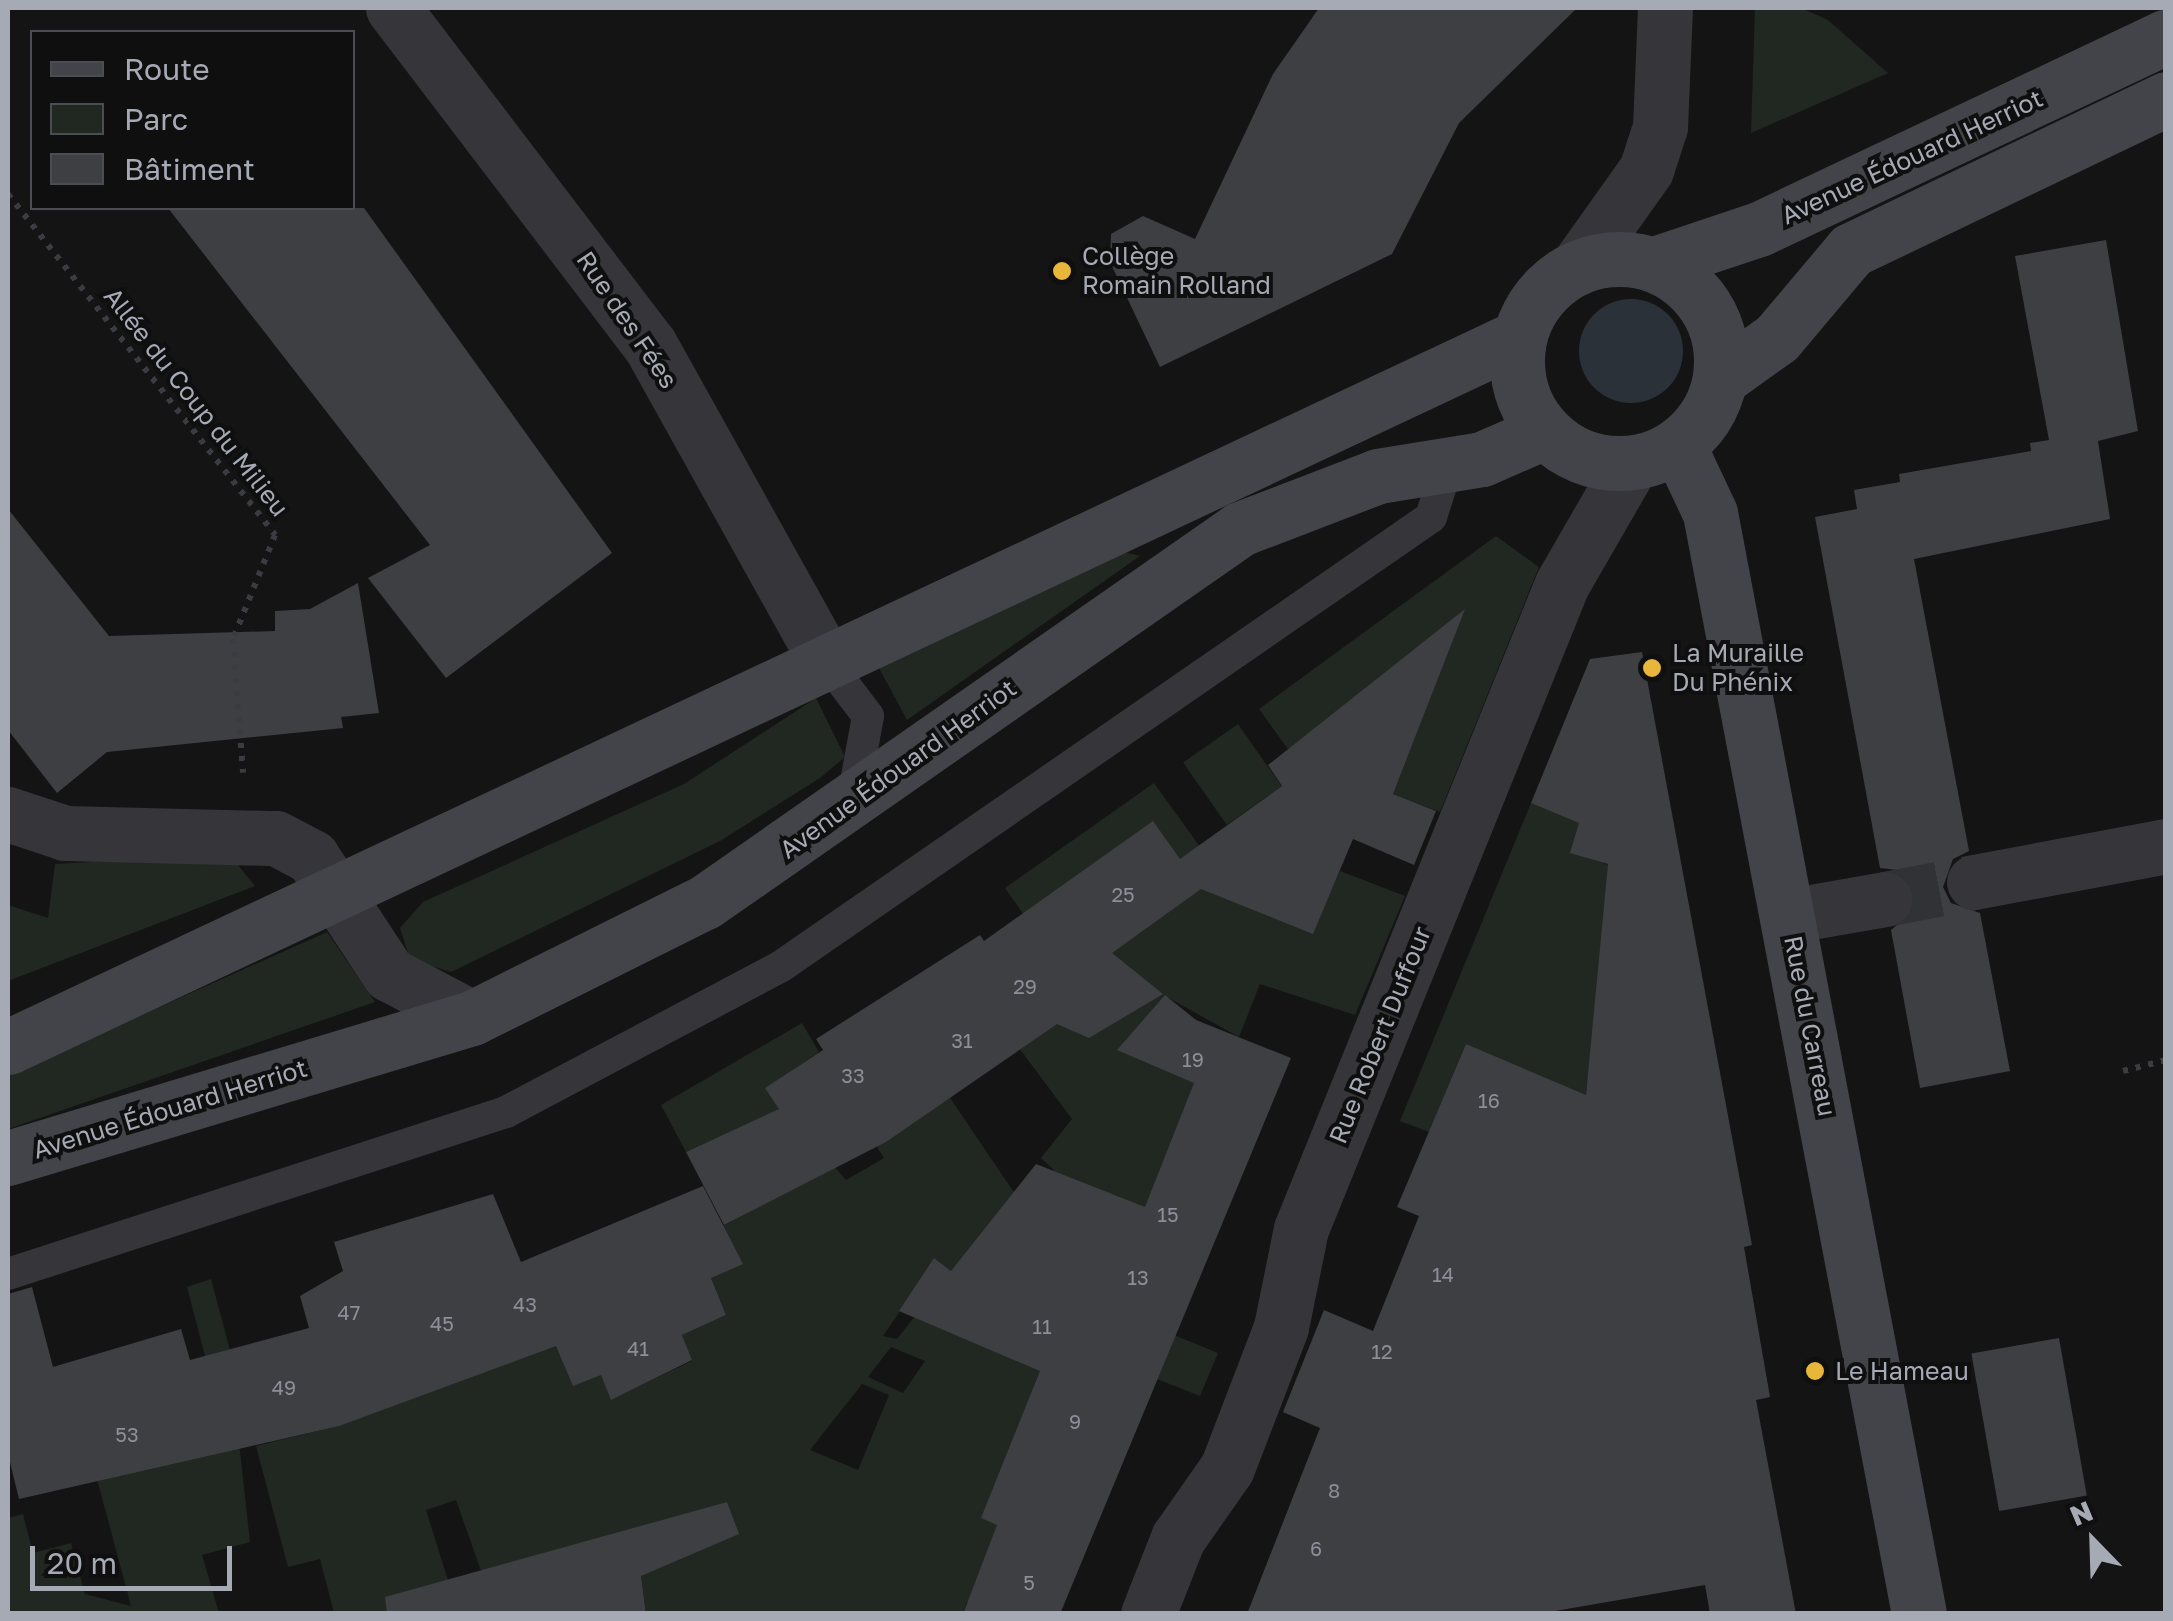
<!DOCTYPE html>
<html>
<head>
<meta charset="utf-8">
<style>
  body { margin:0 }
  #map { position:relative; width:2173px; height:1621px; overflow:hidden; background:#141415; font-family:"Golos Text",sans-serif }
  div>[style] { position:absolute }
  .green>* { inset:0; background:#202821; transform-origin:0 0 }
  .water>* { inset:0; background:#2b3138 }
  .round { border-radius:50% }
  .building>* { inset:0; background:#3e3f42; transform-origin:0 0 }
  .street-tunnel>* { height:55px; margin-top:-27.5px; transform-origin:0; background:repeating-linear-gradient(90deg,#313235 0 55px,transparent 0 83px) }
  .path>* { height:6px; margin-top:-3px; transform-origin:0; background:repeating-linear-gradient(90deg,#3b3c41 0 5px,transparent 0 13px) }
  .lane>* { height:32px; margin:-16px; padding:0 16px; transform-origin:16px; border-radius:16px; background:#35353a }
  .street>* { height:55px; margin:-27.5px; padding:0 27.5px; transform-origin:27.5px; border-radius:27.5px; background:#35353a }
  .secondary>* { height:55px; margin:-27.5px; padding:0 27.5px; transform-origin:27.5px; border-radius:27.5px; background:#43444a }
  .secondary>.ring { margin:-27.5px; padding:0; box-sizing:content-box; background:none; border:55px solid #43444a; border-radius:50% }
  .dots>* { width:28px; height:28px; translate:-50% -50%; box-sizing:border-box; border:5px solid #0f0f10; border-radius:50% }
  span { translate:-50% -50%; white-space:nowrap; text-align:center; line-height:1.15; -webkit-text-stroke:8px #0f0f10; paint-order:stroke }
  .number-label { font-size:20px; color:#8c8f98 }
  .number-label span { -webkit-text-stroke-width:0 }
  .street-label { font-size:25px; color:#a6aab5 }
  .poi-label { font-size:25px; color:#a6aab5 }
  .left { translate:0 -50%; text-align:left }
  .frame { position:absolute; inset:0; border:10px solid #a6aab5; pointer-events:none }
  .legend { position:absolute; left:30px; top:30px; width:325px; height:180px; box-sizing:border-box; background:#0f0f10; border:2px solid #4b4d52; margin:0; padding:12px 18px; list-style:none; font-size:30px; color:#a6aab5 }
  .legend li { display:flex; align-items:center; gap:20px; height:50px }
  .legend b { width:50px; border:2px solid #4b4d52 }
  .north { position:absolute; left:2043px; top:1491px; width:100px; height:100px; -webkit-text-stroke:8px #0f0f10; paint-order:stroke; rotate:337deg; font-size:28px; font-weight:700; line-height:40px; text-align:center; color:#a6aab5 }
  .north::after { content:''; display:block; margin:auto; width:35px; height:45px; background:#a6aab5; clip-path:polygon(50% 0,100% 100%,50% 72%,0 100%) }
  .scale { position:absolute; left:30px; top:1546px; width:202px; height:45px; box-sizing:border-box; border:5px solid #a6aab5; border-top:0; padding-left:12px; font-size:30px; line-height:35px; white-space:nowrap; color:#a6aab5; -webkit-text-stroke:8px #0f0f10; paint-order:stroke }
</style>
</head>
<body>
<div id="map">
  <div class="green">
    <i style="clip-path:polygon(1755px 8px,1801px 8px,1828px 20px,1888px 73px,1751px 133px)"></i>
    <i style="clip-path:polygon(1496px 536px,1539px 567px,1440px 812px,1393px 794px,1442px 667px,1288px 749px,1259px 709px)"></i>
    <i style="clip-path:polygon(1124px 552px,1140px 556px,907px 720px,878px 666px)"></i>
    <i style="clip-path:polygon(816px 698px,845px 757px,820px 778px,720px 841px,451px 972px,410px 959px,400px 928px,423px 902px,684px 784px)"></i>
    <i style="left:1238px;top:724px;width:76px;height:67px;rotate:55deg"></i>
    <i style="clip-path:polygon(evenodd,1154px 783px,1242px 905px,1312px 933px,1340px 871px,1405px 896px,1355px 1015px,1260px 984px,1239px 1037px,1167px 997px,1198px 1084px,1147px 1208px,1112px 1194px,982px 1518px,1007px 1529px,976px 1605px,967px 1602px,963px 1613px,646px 1613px,640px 1569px,679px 1560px,662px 1520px,485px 1582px,456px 1500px,426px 1510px,457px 1609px,474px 1613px,334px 1613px,320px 1559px,288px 1567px,256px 1446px,338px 1426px,555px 1343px,601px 1375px,612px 1399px,692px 1361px,682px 1335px,726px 1315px,711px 1278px,723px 1226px,751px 1211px,714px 1139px,686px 1152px,661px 1105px,802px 1023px,819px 1052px,766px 1088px,846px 1180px,884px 1158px,877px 1147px,886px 1141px,905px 1031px,1013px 1191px,1037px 1193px,1054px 1170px,1041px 1158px,1072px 1119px,1019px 1048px,1081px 996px,1005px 888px,1154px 783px,935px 1259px,951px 1271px,897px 1339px,883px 1336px,935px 1259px,1154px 783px,891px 1347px,925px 1361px,903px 1393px,868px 1377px,891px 1347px,1154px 783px,862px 1384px,889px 1395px,858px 1470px,810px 1450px,862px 1384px)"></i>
    <i style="clip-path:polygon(1531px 803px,1580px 823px,1571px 852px,1615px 867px,1586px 1093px,1640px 1171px,1466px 1044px,1429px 1132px,1400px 1121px)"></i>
    <i style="clip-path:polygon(229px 854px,255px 886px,8px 981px,8px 905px,48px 918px,55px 864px)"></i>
    <i style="clip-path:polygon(327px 932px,375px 1002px,8px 1129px,8px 1075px)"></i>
    <i style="clip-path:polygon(211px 1279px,253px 1436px,215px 1394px,187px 1287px)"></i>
    <i style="clip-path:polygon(1096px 1303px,1218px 1353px,1200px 1396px,1111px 1361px)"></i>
    <i style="clip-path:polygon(239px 1442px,250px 1542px,202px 1555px,219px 1613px,8px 1614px,8px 1518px,23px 1514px,33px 1553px,71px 1543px,85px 1594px,131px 1606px,97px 1479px)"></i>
  </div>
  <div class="water">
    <i class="round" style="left:1579px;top:299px;width:104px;height:104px"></i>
  </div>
  <div class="building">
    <i style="clip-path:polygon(1319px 8px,1577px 8px,1459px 123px,1392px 254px,1160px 367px,1110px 262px,1111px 234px,1143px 216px,1195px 239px,1273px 74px)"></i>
    <i style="clip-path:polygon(168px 208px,364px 208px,612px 553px,446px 678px,368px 578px,430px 545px)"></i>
    <i style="clip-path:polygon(2106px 240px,2138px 431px,2098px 441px,2110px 519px,1914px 559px,1969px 851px,1953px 859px,1943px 887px,1951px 903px,1980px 913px,2010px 1071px,1920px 1088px,1891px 930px,1914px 911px,1915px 893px,1897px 870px,1880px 868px,1815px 517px,1857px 509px,1854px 490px,1900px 482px,1899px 474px,2031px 451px,2030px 443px,2049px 440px,2015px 256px)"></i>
    <i style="clip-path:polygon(8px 509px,109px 636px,275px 631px,275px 611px,310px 609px,358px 583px,379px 713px,341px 717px,343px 728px,107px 752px,57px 793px,8px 730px)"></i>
    <i style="clip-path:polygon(1465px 609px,1393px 794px,1436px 811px,1414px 865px,1353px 839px,1313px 934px,1201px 889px,1112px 953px,1163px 994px,1089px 1038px,1057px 1024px,886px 1142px,724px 1225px,686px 1152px,779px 1109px,765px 1088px,823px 1050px,816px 1039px,980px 935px,984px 941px,1153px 821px,1180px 859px,1282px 786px,1268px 765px)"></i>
    <i style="clip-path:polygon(1642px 652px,1752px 1245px,1744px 1247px,1770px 1397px,1756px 1400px,1796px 1614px,1710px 1614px,1705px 1585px,1538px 1614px,1247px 1614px,1320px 1428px,1283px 1412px,1324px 1310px,1373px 1331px,1419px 1216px,1397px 1207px,1466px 1044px,1586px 1095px,1608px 864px,1570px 853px,1579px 823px,1531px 803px,1590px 659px)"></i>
    <i style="clip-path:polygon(1165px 995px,1196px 1020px,1291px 1058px,1060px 1614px,963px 1614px,997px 1525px,981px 1518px,1040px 1371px,899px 1311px,934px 1258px,951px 1271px,1036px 1164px,1145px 1207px,1194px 1083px,1117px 1050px)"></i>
    <i style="clip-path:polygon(703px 1186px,743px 1264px,711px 1278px,726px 1315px,682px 1335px,692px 1360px,611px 1400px,601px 1375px,573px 1386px,556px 1346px,339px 1426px,19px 1499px,8px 1454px,8px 1294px,32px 1287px,53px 1367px,181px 1329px,190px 1360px,309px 1328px,300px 1296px,343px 1271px,334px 1242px,493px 1194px,521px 1262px)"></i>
    <i style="left:2059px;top:1338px;width:160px;height:89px;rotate:80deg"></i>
    <i style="clip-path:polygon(727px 1502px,739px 1534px,641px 1576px,646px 1614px,387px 1614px,385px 1597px)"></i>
  </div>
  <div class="street-tunnel">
    <i style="left:1885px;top:899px;width:91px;rotate:-10.8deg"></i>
  </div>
  <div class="path">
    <i style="left:8px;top:194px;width:433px;rotate:51.9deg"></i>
    <i style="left:275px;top:535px;width:112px;rotate:112deg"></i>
    <i style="left:233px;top:639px;width:134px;rotate:85.7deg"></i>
    <i style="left:2123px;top:1071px;width:44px;rotate:-14.3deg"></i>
  </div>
  <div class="lane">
    <i style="left:824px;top:658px;width:73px;rotate:52.8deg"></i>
    <i style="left:868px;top:716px;width:89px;rotate:100.3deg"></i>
    <i style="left:8px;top:1274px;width:524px;rotate:-18.02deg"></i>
    <i style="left:506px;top:1112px;width:310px;rotate:-27.9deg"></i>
    <i style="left:780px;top:967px;width:791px;rotate:-34.65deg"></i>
    <i style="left:1431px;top:517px;width:56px;rotate:-72.2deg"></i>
  </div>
  <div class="street">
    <i style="left:393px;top:8px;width:424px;rotate:52.7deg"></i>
    <i style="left:650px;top:345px;width:358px;rotate:60.9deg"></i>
    <i style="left:1577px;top:267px;width:119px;rotate:-54.6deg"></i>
    <i style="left:1646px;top:170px;width:45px;rotate:-72deg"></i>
    <i style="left:1660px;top:127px;width:119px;rotate:-87.6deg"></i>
    <i style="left:8px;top:814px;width:60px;rotate:18.4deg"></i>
    <i style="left:65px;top:833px;width:211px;rotate:1.4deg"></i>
    <i style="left:276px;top:838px;width:41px;rotate:27.8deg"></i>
    <i style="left:312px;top:857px;width:140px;rotate:56.7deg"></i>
    <i style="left:389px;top:974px;width:94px;rotate:27.9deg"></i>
    <i style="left:1974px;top:882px;width:195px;rotate:-10.6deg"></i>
    <i style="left:1788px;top:916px;width:98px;rotate:-9.9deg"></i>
    <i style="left:1148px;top:1614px;width:82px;rotate:-68.5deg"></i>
    <i style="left:1178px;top:1538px;width:85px;rotate:-55deg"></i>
    <i style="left:1227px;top:1468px;width:151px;rotate:-69deg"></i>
    <i style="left:1281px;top:1327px;width:100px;rotate:-78.5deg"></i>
    <i style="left:1301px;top:1229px;width:696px;rotate:-67.97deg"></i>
    <i style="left:1562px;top:584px;width:140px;rotate:-60deg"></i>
  </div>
  <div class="secondary">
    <i class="ring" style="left:1517px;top:259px;width:149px;height:149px"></i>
    <i style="left:1654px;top:264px;width:111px;rotate:-18.4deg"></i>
    <i style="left:1759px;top:229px;width:450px;rotate:-25.3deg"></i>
    <i style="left:1721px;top:378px;width:69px;rotate:-35.5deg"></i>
    <i style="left:1777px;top:338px;width:115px;rotate:-49.9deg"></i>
    <i style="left:1851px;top:250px;width:349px;rotate:-25.6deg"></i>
    <i style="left:1678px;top:445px;width:75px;rotate:64.8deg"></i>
    <i style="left:1710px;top:513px;width:1121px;rotate:79.25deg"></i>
    <i style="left:8px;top:1047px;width:1669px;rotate:-25.17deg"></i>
    <i style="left:8px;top:1158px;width:485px;rotate:-16.8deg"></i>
    <i style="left:472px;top:1018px;width:260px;rotate:-26.5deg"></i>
    <i style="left:705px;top:902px;width:652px;rotate:-34.88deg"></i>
    <i style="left:1240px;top:529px;width:148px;rotate:-21deg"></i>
    <i style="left:1378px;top:476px;width:105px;rotate:-9.3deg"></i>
    <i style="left:1482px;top:459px;width:68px;rotate:-23.5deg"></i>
  </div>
  <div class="dots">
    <i style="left:1062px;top:271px;background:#e7b63a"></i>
    <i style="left:1652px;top:668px;background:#e7b63a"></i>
    <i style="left:1815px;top:1371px;background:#e7b63a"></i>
  </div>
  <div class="number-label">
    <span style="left:1123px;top:894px">25</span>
    <span style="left:1025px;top:986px">29</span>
    <span style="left:962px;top:1040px">31</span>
    <span style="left:1193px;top:1059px">19</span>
    <span style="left:853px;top:1075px">33</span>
    <span style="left:1489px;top:1100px">16</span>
    <span style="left:1168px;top:1214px">15</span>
    <span style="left:1443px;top:1274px">14</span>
    <span style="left:1138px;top:1277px">13</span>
    <span style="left:525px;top:1304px">43</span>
    <span style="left:349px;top:1312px">47</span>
    <span style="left:442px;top:1323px">45</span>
    <span style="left:1042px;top:1326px">11</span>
    <span style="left:638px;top:1348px">41</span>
    <span style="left:1382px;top:1351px">12</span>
    <span style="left:284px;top:1387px">49</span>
    <span style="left:1075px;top:1421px">9</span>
    <span style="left:127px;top:1434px">53</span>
    <span style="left:1334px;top:1490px">8</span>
    <span style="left:1316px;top:1548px">6</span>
    <span style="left:1029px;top:1582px">5</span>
  </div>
  <div class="street-label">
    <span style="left:1912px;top:157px;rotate:-25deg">Avenue Édouard Herriot</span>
    <span style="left:627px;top:320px;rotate:56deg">Rue des Fées</span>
    <span style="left:196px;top:402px;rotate:52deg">Allée du Coup du Milieu</span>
    <span style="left:898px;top:769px;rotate:-36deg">Avenue Édouard Herriot</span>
    <span style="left:1810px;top:1026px;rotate:79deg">Rue du Carreau</span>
    <span style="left:1380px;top:1035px;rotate:-68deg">Rue Robert Duffour</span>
    <span style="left:170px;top:1109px;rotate:-17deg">Avenue Édouard Herriot</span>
  </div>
  <div class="poi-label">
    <span class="left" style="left:1082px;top:271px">Collège<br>Romain Rolland</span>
    <span class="left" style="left:1672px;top:668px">La Muraille<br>Du Phénix</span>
    <span class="left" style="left:1835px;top:1371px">Le Hameau</span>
  </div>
  <div class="frame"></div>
  <ul class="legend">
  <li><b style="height:12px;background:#43444a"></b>Route</li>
  <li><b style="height:28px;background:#202821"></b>Parc</li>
  <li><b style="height:28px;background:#3e3f42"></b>Bâtiment</li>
  </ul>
  <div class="north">N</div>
  <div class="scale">20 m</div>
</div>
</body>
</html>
